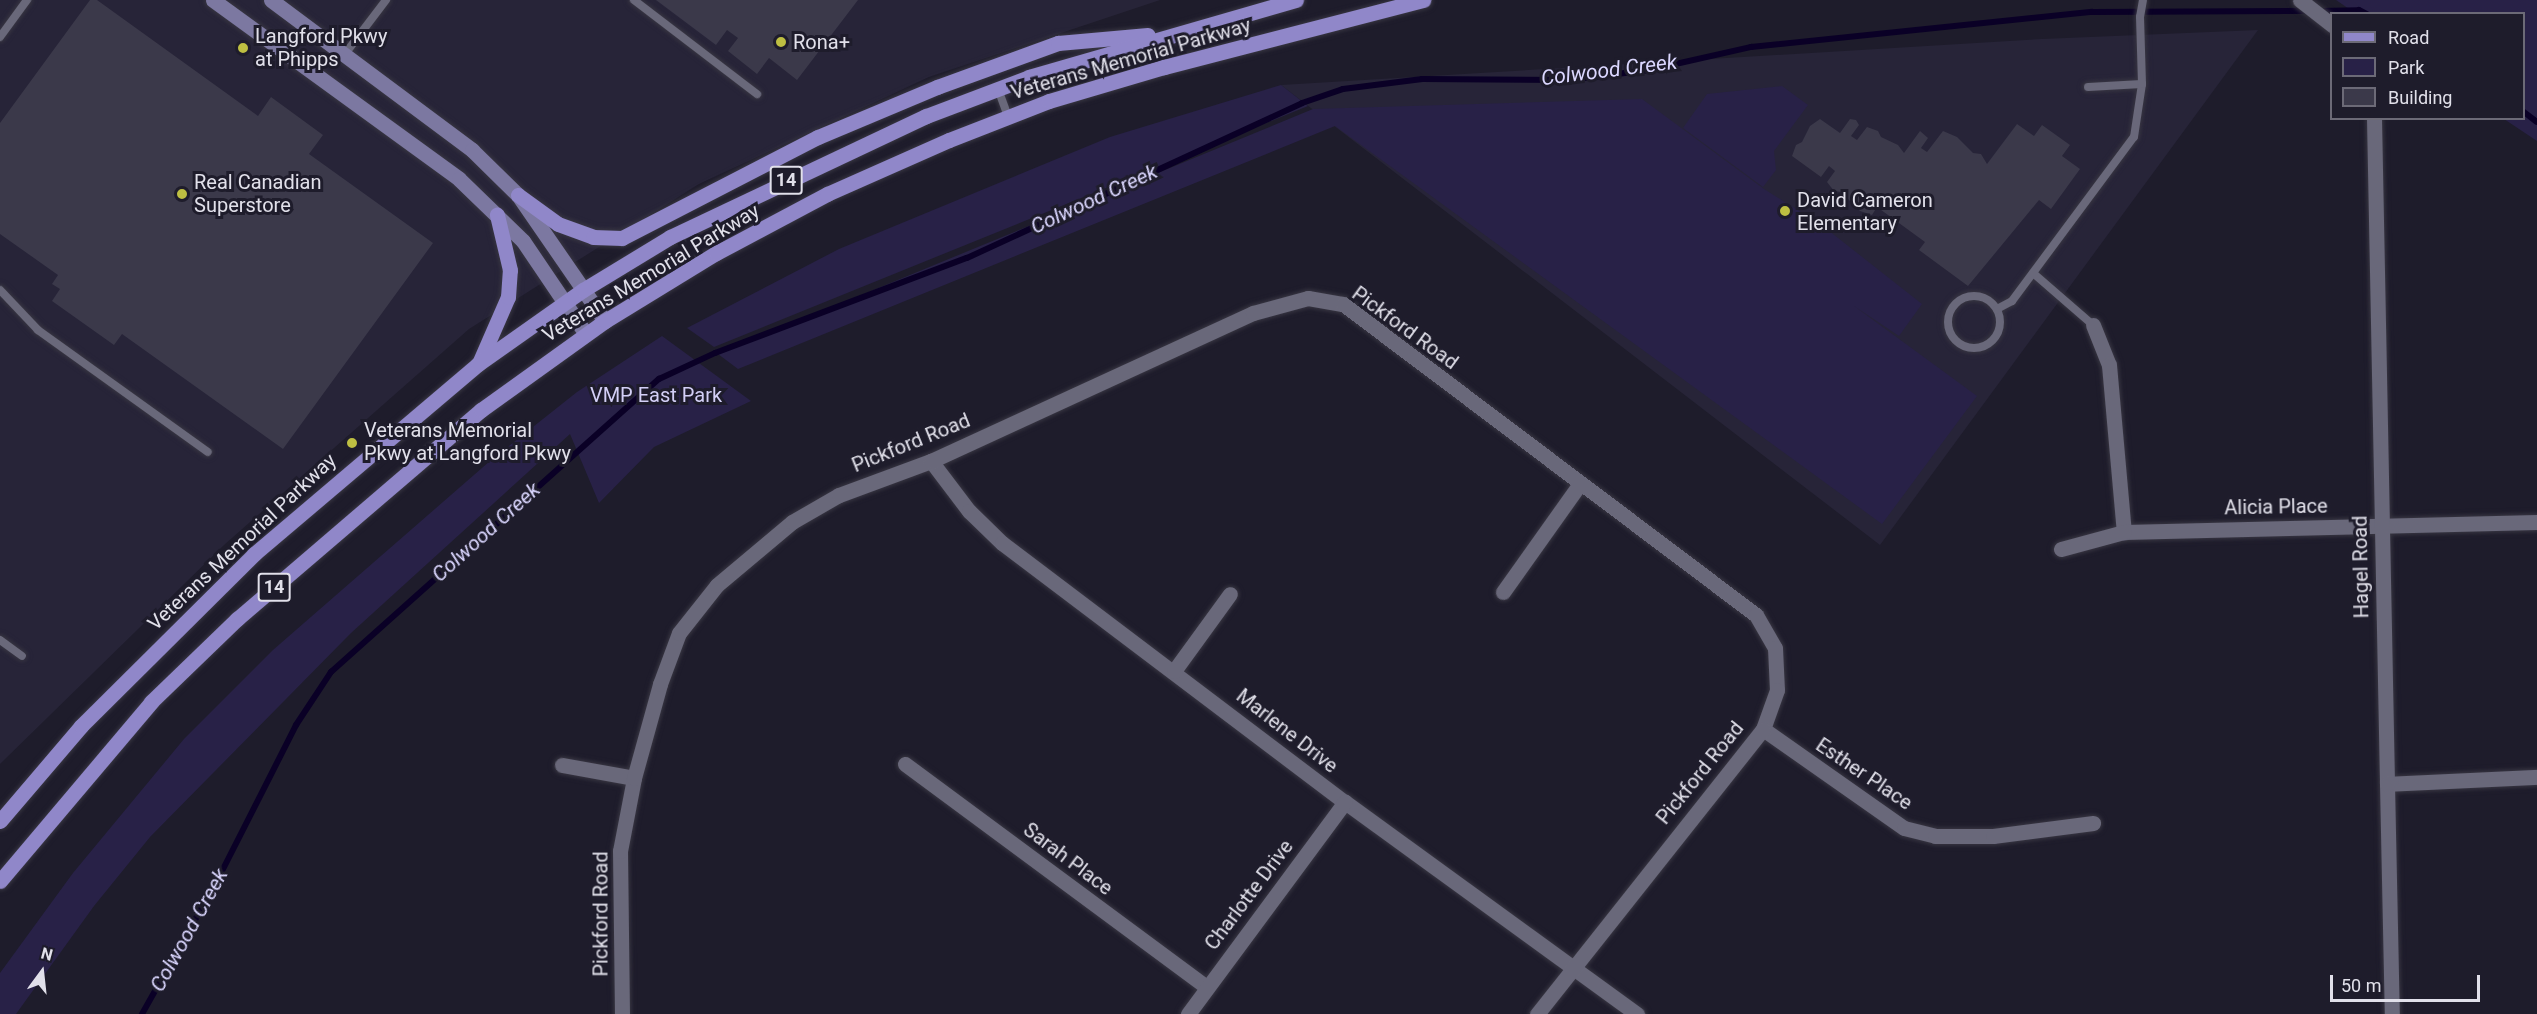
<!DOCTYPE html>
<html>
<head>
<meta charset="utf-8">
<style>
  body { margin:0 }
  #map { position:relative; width:2537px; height:1014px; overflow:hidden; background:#1e1c2b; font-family:Roboto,sans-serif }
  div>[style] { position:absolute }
  .built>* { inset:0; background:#272438 }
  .green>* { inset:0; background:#282147 }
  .stream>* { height:6px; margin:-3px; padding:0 3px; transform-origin:3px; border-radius:3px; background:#0a0026 }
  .building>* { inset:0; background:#3b394a }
  .roads { filter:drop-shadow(0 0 2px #383642) drop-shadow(0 0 2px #383642) }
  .service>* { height:8px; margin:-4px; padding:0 4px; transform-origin:4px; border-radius:4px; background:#69687a }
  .service>.ring { margin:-4px; padding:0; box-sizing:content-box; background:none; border:8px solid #69687a; border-radius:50% }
  .minor>* { height:15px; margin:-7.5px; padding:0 7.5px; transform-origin:7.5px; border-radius:7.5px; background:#69687a }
  .tertiary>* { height:15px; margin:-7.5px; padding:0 7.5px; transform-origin:7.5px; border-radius:7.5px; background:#69687a }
  .secondary>* { height:15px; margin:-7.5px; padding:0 7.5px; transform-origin:7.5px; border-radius:7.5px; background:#7c78a1 }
  .primary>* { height:15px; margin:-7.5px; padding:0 7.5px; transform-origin:7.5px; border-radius:7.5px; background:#9087c9 }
  .dots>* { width:16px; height:16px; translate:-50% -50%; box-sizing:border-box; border:3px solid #1e1c2b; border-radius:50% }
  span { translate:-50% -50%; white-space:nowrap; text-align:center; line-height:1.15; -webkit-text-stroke:6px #1e1c2b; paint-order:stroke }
  .shield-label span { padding:2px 4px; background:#1e1c2b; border:2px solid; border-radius:4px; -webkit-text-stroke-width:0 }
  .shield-label { font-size:18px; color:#e1e0ea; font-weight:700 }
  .poi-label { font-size:20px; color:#e1e0ea }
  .left { translate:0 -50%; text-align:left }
  .street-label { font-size:20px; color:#e1e0ea }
  .park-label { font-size:20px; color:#d3cff6 }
  .water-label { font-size:21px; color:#dbd7ff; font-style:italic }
  .legend { position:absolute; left:2330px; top:12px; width:195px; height:108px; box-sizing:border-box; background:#1e1c2b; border:2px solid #6c6a77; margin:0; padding:8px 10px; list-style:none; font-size:18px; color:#e1e0ea }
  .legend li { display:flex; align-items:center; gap:12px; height:30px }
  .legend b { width:30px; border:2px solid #6c6a77 }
  .north { position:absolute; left:12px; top:942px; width:60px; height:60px; -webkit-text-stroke:4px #1e1c2b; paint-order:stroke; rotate:15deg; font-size:16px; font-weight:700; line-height:24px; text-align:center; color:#e1e0ea }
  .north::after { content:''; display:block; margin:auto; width:21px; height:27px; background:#e1e0ea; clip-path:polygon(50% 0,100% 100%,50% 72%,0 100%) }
  .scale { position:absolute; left:2330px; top:975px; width:150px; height:27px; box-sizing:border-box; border:3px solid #e1e0ea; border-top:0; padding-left:8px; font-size:18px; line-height:21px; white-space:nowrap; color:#e1e0ea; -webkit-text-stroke:4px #1e1c2b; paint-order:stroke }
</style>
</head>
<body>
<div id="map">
  <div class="built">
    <i style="clip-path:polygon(0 0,1160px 0,929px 77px,699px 184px,469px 329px,224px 545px,0 764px)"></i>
    <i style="clip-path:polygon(2258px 30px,1880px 545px,1281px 85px,2042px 39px)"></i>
  </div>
  <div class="green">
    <i style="clip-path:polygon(2336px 0,2537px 0,2537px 141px,2504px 119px,2524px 118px,2524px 14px,2355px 13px)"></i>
    <i style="clip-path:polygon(1281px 85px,1308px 106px,714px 347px,687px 328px,839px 249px,1110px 137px)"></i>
    <i style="clip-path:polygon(1782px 86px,1808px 105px,1774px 151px,1776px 170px,1763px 187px,1683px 128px,1707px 94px)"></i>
    <i style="clip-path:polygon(1642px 99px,1764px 189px,1819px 223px,1922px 304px,1899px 336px,1854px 306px,1977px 396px,1882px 524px,1335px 126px,738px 369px,718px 354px,1313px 109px)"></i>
    <i style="clip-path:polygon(662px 336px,751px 401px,654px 447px,599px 503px,570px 434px,351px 633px,150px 837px,94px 906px,16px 1014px,0 1014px,0 973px,73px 873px,184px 739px,273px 650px,490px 461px,577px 392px)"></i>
  </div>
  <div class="stream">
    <i style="left:2320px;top:11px;width:39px;rotate:-1deg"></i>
    <i style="left:2359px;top:10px;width:9px;rotate:27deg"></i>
    <i style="left:2524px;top:112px;width:16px;rotate:38deg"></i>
    <i style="left:142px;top:1014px;width:155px;rotate:-60.6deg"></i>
    <i style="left:218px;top:879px;width:173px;rotate:-63.1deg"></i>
    <i style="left:296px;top:725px;width:64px;rotate:-56.6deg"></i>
    <i style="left:331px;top:672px;width:440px;rotate:-41.8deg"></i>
    <i style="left:659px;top:379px;width:62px;rotate:-24.9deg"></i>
    <i style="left:715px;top:353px;width:269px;rotate:-20.7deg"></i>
    <i style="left:967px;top:258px;width:369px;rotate:-24.8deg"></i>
    <i style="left:1302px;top:103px;width:43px;rotate:-18.9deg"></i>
    <i style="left:1343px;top:89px;width:80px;rotate:-7.2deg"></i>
    <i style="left:1422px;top:79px;width:146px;rotate:0.4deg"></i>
    <i style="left:1568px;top:80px;width:82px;rotate:-7deg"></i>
    <i style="left:1649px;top:70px;width:105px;rotate:-12.7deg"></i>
    <i style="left:1751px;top:47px;width:343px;rotate:-5.9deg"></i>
    <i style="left:2092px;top:12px;width:218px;rotate:-0.3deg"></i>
  </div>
  <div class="building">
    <i style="clip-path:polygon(90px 0,97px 0,258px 116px,271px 97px,323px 135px,309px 154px,433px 243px,283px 449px,122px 334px,114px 345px,52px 301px,60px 289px,52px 284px,58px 275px,0 234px,0 123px)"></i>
    <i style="clip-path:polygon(656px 0,858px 0,797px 80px,769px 58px,757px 74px,728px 51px,738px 38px,727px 30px,716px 45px)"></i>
    <i style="clip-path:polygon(1820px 119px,1840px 133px,1850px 119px,1856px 120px,1859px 125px,1851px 136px,1857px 140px,1867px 127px,1878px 131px,1881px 137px,1898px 145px,1904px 153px,1920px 131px,1928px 138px,1921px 148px,1927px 152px,1943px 131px,1957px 137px,1973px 153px,1981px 154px,1987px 164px,2017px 124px,2034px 136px,2042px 125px,2070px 145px,2062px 156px,2080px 169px,2051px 209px,2039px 200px,1968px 286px,1919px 250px,1925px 242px,1877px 207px,1872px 215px,1860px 211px,1841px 192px,1834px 191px,1827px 182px,1835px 171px,1829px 166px,1821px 177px,1792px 156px,1796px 145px,1802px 142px,1810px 126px)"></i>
  </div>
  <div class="roads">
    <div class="service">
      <i style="left:634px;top:0;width:155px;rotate:37.4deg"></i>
      <i style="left:0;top:37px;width:46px;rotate:-53.9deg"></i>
      <i style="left:345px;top:54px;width:68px;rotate:-52.8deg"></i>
      <i style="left:2088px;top:87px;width:54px;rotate:-3.2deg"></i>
      <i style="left:998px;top:89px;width:30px;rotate:70deg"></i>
      <i style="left:2033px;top:273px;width:79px;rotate:40.9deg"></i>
      <i style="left:0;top:290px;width:55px;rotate:46.5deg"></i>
      <i style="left:38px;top:330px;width:209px;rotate:35.7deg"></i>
      <i class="ring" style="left:1948px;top:296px;width:44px;height:44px"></i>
      <i style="left:1997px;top:309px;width:17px;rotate:-28deg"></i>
      <i style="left:2012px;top:301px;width:204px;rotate:-53.4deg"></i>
      <i style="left:2134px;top:137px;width:54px;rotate:-81.4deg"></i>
      <i style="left:2142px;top:84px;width:67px;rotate:-91.7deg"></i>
      <i style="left:2140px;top:17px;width:17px;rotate:-80deg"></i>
      <i style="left:0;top:640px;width:27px;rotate:36deg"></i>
    </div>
    <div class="minor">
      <i style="left:2093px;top:325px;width:43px;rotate:68.2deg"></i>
      <i style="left:2109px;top:365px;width:168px;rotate:84.9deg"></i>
      <i style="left:2124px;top:532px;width:413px;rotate:-1.4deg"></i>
      <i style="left:931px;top:461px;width:63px;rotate:52.8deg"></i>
      <i style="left:969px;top:511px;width:46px;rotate:44.1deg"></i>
      <i style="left:1002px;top:543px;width:430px;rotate:37.1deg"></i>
      <i style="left:1345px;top:802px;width:361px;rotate:36deg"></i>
      <i style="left:2061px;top:549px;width:65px;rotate:-15.1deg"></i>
      <i style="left:1503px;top:592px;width:131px;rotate:-54.6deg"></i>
      <i style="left:1174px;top:671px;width:95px;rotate:-54deg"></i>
      <i style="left:1763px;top:729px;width:172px;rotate:35.1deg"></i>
      <i style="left:1904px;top:828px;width:32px;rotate:14deg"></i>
      <i style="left:1935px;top:836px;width:58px"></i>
      <i style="left:1993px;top:836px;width:101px;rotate:-7.4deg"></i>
      <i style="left:905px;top:764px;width:375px;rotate:36.5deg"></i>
      <i style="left:562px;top:765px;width:73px;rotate:10.2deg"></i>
      <i style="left:2387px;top:784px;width:230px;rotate:88.8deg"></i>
      <i style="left:622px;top:1014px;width:163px;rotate:-90.7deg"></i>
      <i style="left:620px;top:851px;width:74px;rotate:-79.1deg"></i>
      <i style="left:634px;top:778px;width:98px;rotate:-74.5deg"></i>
      <i style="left:660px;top:684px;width:54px;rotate:-69.6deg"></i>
      <i style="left:679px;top:633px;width:61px;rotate:-51.6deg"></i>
      <i style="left:717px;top:585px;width:98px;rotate:-40deg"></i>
      <i style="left:792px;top:522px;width:54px;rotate:-29.9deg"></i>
      <i style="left:839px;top:495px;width:98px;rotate:-20.3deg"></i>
      <i style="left:931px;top:461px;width:354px;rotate:-24.7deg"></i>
      <i style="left:1253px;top:313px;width:57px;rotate:-15.3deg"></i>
      <i style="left:1308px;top:298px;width:36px;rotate:10deg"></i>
      <i style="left:1343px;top:304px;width:517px;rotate:36.98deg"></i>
      <i style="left:1756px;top:615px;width:38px;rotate:60deg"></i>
      <i style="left:1775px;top:648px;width:42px;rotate:87.3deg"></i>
      <i style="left:1777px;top:690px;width:41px;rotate:109.7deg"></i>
      <i style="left:1763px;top:729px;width:364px;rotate:128.4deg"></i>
      <i style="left:1188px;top:1014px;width:264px;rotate:-53.5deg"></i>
    </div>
    <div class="tertiary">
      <i style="left:2300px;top:0;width:41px;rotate:38deg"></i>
      <i style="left:2374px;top:118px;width:666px;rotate:88.88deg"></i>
      <i style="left:2387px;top:784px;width:150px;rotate:-2.7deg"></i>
    </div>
    <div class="secondary">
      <i style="left:213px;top:0;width:304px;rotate:36deg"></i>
      <i style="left:459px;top:179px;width:89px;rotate:44.1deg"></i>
      <i style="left:523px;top:241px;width:112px;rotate:55.9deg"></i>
      <i style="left:271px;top:0;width:251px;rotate:36.7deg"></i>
      <i style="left:472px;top:150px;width:64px;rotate:44.4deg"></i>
      <i style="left:518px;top:195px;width:153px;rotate:55.4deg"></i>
    </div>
    <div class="primary">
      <i style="left:518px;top:195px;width:49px;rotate:35.9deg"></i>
      <i style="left:558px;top:224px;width:37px;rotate:20deg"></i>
      <i style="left:593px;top:237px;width:29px;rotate:2deg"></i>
      <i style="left:622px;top:238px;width:220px;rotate:-27.3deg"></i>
      <i style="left:818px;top:137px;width:129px;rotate:-22.8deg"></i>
      <i style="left:937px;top:87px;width:129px;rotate:-20deg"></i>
      <i style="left:1058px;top:43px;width:90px;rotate:-5.1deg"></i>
      <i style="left:480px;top:361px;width:70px;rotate:-66.4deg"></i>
      <i style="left:508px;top:297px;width:27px;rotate:-86deg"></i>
      <i style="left:510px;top:270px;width:57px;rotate:-103.3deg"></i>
      <i style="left:0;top:821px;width:125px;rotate:-49.5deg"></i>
      <i style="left:81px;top:726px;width:244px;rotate:-44.8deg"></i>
      <i style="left:254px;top:554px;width:294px;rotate:-40.3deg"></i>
      <i style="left:478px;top:364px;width:128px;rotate:-35.2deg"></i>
      <i style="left:583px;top:290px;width:102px;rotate:-31.3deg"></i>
      <i style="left:670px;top:237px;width:283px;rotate:-25.3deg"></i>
      <i style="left:926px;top:116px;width:110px;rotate:-20.7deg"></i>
      <i style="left:1029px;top:77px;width:278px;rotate:-16.1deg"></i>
      <i style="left:0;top:881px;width:234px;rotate:-49.8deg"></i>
      <i style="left:151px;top:702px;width:120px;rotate:-44deg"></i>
      <i style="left:237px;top:619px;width:321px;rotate:-40.6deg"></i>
      <i style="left:481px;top:410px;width:153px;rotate:-35.7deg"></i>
      <i style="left:605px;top:321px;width:130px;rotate:-31.5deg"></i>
      <i style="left:716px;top:253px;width:126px;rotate:-28deg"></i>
      <i style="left:827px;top:194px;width:133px;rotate:-23.9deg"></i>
      <i style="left:949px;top:140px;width:107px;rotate:-21.3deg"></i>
      <i style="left:1049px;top:101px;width:120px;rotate:-16.5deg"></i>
      <i style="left:1164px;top:67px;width:268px;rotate:-14.5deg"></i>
    </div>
  </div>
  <div class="dots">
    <i style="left:781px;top:42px;background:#bebf42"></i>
    <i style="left:243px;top:48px;background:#bebf42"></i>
    <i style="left:182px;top:194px;background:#bebf42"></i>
    <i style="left:1785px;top:211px;background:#bebf42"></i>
    <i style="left:352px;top:443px;background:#bebf42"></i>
  </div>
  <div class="shield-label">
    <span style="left:786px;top:180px">14</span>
    <span style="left:274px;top:587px">14</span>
  </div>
  <div class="poi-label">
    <span class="left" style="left:255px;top:48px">Langford Pkwy<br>at Phipps</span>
    <span class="left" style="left:793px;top:42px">Rona+</span>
    <span class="left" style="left:194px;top:194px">Real Canadian<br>Superstore</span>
    <span class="left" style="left:1797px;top:212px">David Cameron<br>Elementary</span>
    <span class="left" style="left:364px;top:442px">Veterans Memorial<br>Pkwy at Langford Pkwy</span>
  </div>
  <div class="street-label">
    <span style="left:1131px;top:59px;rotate:-16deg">Veterans Memorial Parkway</span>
    <span style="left:651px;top:273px;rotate:-31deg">Veterans Memorial Parkway</span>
    <span style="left:1405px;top:328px;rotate:36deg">Pickford Road</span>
    <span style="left:911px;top:443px;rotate:-22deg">Pickford Road</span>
    <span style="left:2276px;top:507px;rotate:-1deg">Alicia Place</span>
    <span style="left:242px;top:542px;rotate:-43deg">Veterans Memorial Parkway</span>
    <span style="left:2361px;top:567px;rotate:-91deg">Hagel Road</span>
    <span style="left:1287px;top:731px;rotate:38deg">Marlene Drive</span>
    <span style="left:1700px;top:773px;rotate:-51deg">Pickford Road</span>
    <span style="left:1864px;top:774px;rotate:34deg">Esther Place</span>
    <span style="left:1068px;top:859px;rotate:37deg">Sarah Place</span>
    <span style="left:1249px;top:895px;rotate:-53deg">Charlotte Drive</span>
    <span style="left:601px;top:914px;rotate:-90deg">Pickford Road</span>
  </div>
  <div class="park-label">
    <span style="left:656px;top:395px">VMP East Park</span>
  </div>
  <div class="water-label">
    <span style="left:1609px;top:70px;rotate:-7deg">Colwood Creek</span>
    <span style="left:1094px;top:199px;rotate:-25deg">Colwood Creek</span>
    <span style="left:486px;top:532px;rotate:-42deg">Colwood Creek</span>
    <span style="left:189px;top:930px;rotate:-61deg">Colwood Creek</span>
  </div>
  <ul class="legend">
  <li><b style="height:8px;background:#9087c9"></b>Road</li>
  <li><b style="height:16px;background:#282147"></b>Park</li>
  <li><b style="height:16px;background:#3b394a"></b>Building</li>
  </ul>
  <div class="north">N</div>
  <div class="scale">50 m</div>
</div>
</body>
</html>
